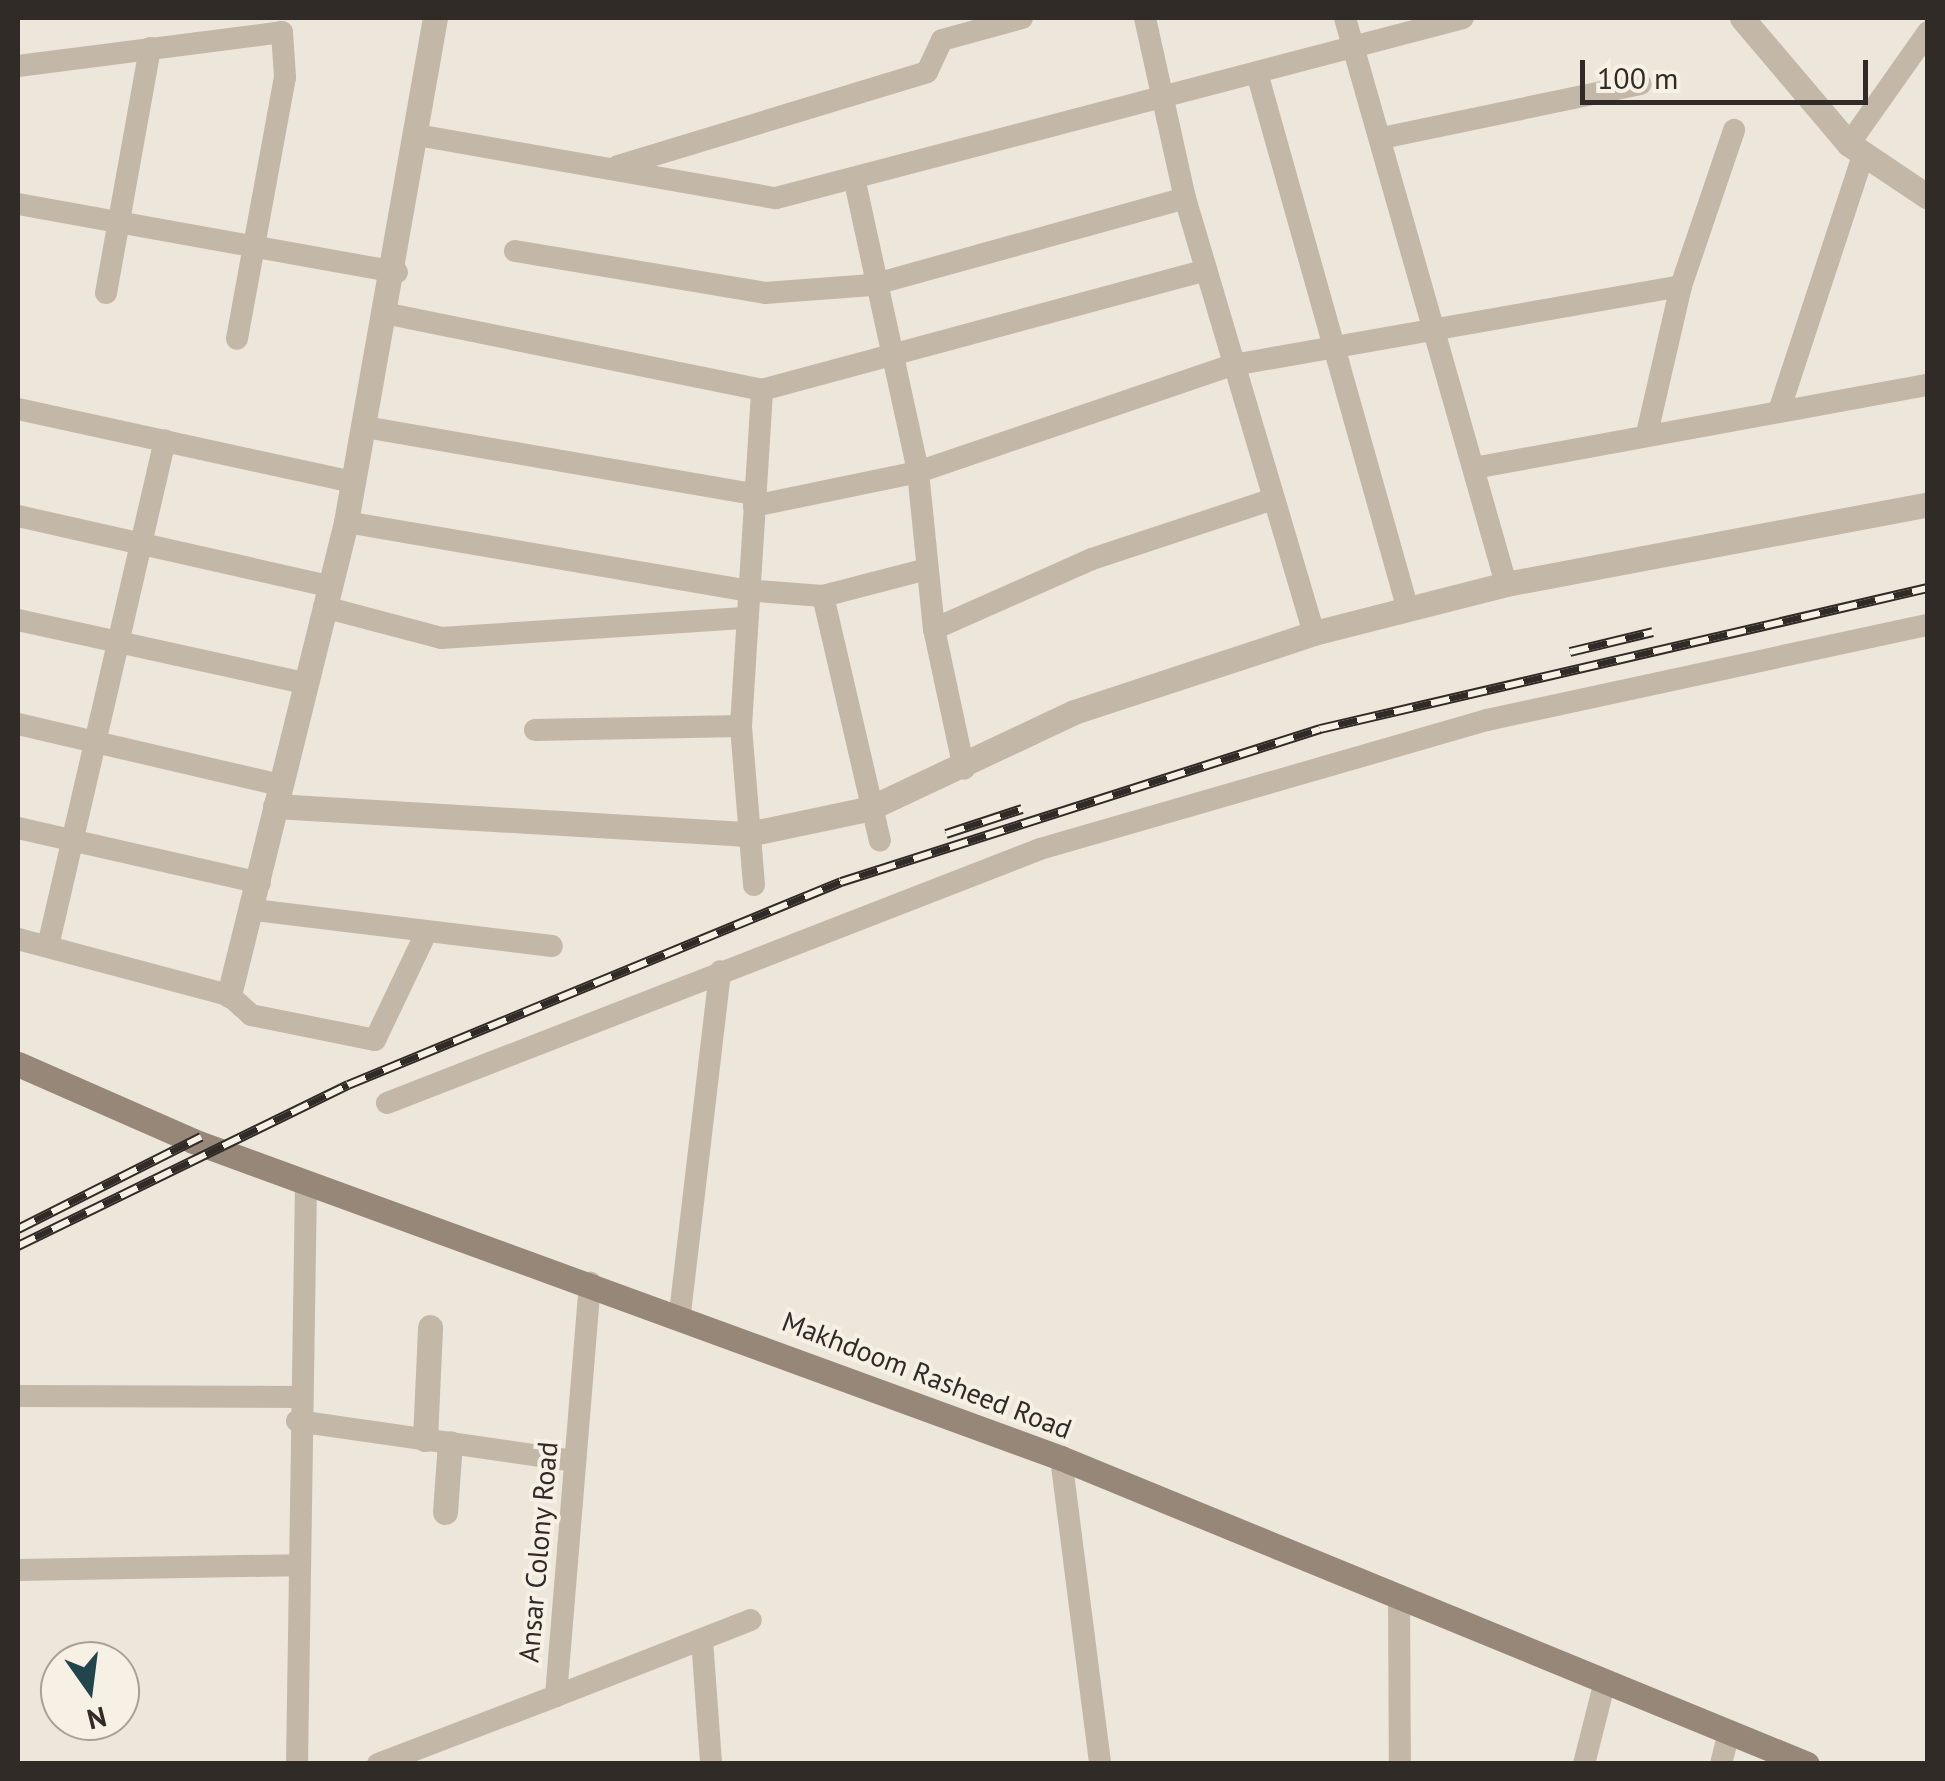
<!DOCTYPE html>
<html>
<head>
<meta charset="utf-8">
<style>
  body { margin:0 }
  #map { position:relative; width:1945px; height:1781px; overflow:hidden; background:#ede6da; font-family:"PT Sans",sans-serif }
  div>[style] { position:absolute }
  .minor>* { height:22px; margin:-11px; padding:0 11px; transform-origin:11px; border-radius:11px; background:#c3b7a8 }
  .tertiary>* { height:25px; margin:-12.5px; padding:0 12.5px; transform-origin:12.5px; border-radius:12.5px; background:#c3b7a8 }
  .secondary>* { height:25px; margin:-12.5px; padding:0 12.5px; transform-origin:12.5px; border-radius:12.5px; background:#968779 }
  .rail>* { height:10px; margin-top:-5px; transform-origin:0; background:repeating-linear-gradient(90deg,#f6f0e5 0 19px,#312b27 0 38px); box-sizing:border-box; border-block:2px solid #312b27 }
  span { translate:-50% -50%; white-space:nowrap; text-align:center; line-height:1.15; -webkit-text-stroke:8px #f6f0e5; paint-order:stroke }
  .street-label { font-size:28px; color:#312b27 }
  .frame { position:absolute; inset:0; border:20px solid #312b27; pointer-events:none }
  .north { position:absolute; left:40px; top:1641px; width:100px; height:100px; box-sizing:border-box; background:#f6f0e5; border:2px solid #a7a199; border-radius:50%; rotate:166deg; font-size:28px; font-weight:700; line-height:40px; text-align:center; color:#312b27 }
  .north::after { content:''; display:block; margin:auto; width:35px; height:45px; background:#22454d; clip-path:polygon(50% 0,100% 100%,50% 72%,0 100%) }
  .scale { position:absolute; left:1580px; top:60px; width:288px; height:45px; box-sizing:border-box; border:5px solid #312b27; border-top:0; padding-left:12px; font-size:30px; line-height:35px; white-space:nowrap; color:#312b27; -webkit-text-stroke:8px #f6f0e5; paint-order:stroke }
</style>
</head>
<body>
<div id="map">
  <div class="minor">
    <i style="left:1145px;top:18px;width:184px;rotate:77.5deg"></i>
    <i style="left:1185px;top:198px;width:454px;rotate:73.5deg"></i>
    <i style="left:1345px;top:18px;width:588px;rotate:74.12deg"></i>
    <i style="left:18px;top:66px;width:266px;rotate:-7.3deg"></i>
    <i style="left:282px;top:32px;width:45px;rotate:86.2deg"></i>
    <i style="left:285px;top:77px;width:266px;rotate:100.4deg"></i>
    <i style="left:1257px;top:73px;width:558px;rotate:74.29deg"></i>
    <i style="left:417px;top:135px;width:364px;rotate:10deg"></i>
    <i style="left:776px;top:198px;width:710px;rotate:-14.68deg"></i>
    <i style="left:1382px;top:138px;width:264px;rotate:-11.8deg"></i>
    <i style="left:1849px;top:144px;width:137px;rotate:-54.8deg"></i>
    <i style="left:618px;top:166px;width:323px;rotate:-16.9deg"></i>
    <i style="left:927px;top:72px;width:35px;rotate:-65deg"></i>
    <i style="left:942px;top:40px;width:83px;rotate:-15.4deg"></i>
    <i style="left:855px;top:182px;width:297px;rotate:77.7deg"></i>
    <i style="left:918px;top:472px;width:158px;rotate:84.2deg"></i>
    <i style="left:934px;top:629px;width:143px;rotate:77.9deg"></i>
    <i style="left:18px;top:204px;width:385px;rotate:10.2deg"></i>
    <i style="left:515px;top:251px;width:254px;rotate:9.5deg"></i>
    <i style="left:765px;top:293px;width:107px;rotate:-4.3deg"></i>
    <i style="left:872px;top:285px;width:325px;rotate:-15.5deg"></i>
    <i style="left:106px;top:293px;width:249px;rotate:-79.8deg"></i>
    <i style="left:384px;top:313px;width:386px;rotate:11.5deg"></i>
    <i style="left:762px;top:390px;width:460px;rotate:-15.1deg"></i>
    <i style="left:18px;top:409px;width:344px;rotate:12.3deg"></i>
    <i style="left:1779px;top:411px;width:269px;rotate:-71.8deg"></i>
    <i style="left:365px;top:427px;width:395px;rotate:9.8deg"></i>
    <i style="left:1648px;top:429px;width:147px;rotate:-77deg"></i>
    <i style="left:1681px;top:286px;width:165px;rotate:-71.2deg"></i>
    <i style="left:1474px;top:468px;width:462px;rotate:-10.4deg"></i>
    <i style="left:754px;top:506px;width:167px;rotate:-11.7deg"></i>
    <i style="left:918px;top:472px;width:333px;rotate:-18.8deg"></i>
    <i style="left:1233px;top:365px;width:455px;rotate:-10deg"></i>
    <i style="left:18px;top:516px;width:318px;rotate:12.7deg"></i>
    <i style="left:346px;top:522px;width:404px;rotate:9.7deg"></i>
    <i style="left:744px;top:590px;width:79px;rotate:4.3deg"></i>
    <i style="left:823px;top:596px;width:107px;rotate:-14.6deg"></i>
    <i style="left:823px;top:596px;width:251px;rotate:76.9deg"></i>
    <i style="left:324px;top:607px;width:121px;rotate:14.8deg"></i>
    <i style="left:441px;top:638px;width:303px;rotate:-3.8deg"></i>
    <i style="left:18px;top:620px;width:293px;rotate:12.4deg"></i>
    <i style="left:934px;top:629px;width:173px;rotate:-23.9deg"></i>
    <i style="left:1092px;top:559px;width:191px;rotate:-18.3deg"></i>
    <i style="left:18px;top:724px;width:270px;rotate:13.1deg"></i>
    <i style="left:535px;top:730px;width:206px;rotate:-1.1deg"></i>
    <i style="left:18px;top:828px;width:248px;rotate:12.8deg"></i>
    <i style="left:754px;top:885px;width:160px;rotate:-94.7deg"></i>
    <i style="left:741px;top:726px;width:337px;rotate:-86.4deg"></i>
    <i style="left:254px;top:910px;width:300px;rotate:6.9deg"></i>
    <i style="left:18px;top:939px;width:218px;rotate:14.9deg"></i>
    <i style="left:229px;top:995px;width:30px;rotate:42deg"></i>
    <i style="left:251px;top:1015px;width:126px;rotate:11.4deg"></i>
    <i style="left:375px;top:1040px;width:116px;rotate:-64.5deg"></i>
    <i style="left:48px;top:946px;width:519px;rotate:-76.98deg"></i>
    <i style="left:387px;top:1103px;width:701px;rotate:-21.25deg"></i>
    <i style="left:1040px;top:849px;width:465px;rotate:-16.1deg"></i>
    <i style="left:1487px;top:720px;width:451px;rotate:-12.2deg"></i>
    <i style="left:680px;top:1313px;width:344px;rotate:-83.3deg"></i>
    <i style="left:18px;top:1396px;width:280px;rotate:0.2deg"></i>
    <i style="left:297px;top:1421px;width:281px;rotate:8.2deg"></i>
    <i style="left:1061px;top:1458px;width:308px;rotate:82.7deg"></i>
    <i style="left:18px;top:1570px;width:279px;rotate:-1deg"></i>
    <i style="left:1399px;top:1596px;width:168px;rotate:89.7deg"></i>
    <i style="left:702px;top:1640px;width:124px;rotate:85.8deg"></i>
    <i style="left:556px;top:1696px;width:209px;rotate:-21.3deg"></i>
    <i style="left:297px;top:1764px;width:582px;rotate:-89.11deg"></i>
    <i style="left:378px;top:1764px;width:191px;rotate:-20.9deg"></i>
    <i style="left:556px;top:1696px;width:415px;rotate:-85.3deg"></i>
    <i style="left:1584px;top:1764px;width:86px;rotate:-75.8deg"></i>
    <i style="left:1721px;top:1764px;width:33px;rotate:-76deg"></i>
  </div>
  <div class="tertiary">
    <i style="left:1742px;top:18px;width:165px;rotate:49.7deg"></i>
    <i style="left:1849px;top:144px;width:95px;rotate:33.9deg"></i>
    <i style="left:275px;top:806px;width:474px;rotate:3.4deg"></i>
    <i style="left:748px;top:834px;width:123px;rotate:-11.8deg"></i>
    <i style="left:868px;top:809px;width:228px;rotate:-25.2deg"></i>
    <i style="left:1074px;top:712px;width:253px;rotate:-18.2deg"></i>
    <i style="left:1314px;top:633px;width:198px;rotate:-14.3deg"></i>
    <i style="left:1506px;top:584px;width:430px;rotate:-10.7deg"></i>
    <i style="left:229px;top:995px;width:487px;rotate:-76.1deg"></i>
    <i style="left:346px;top:522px;width:512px;rotate:-79.99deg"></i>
    <i style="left:425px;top:1439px;width:112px;rotate:-87.4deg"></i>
    <i style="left:445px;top:1512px;width:69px;rotate:-85.9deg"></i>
  </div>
  <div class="secondary">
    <i style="left:18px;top:1064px;width:191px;rotate:23.7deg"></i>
    <i style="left:193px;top:1141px;width:924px;rotate:20.06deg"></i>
    <i style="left:1061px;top:1458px;width:806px;rotate:22.3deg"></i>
  </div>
  <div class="rail">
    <i style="left:1570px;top:652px;width:85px;rotate:-13.5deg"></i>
    <i style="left:946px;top:834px;width:80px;rotate:-18.2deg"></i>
    <i style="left:18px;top:1229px;width:205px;rotate:-26.7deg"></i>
    <i style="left:18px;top:1246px;width:367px;rotate:-26deg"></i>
    <i style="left:348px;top:1085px;width:533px;rotate:-22.38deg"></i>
    <i style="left:841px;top:882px;width:503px;rotate:-17.71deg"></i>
    <i style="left:1320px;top:729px;width:624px;rotate:-13.06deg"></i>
  </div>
  <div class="street-label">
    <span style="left:927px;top:1375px;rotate:21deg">Makhdoom Rasheed Road</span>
    <span style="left:538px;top:1552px;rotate:-85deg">Ansar Colony Road</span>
  </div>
  <div class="frame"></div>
  <div class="north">N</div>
  <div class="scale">100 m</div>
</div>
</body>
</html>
